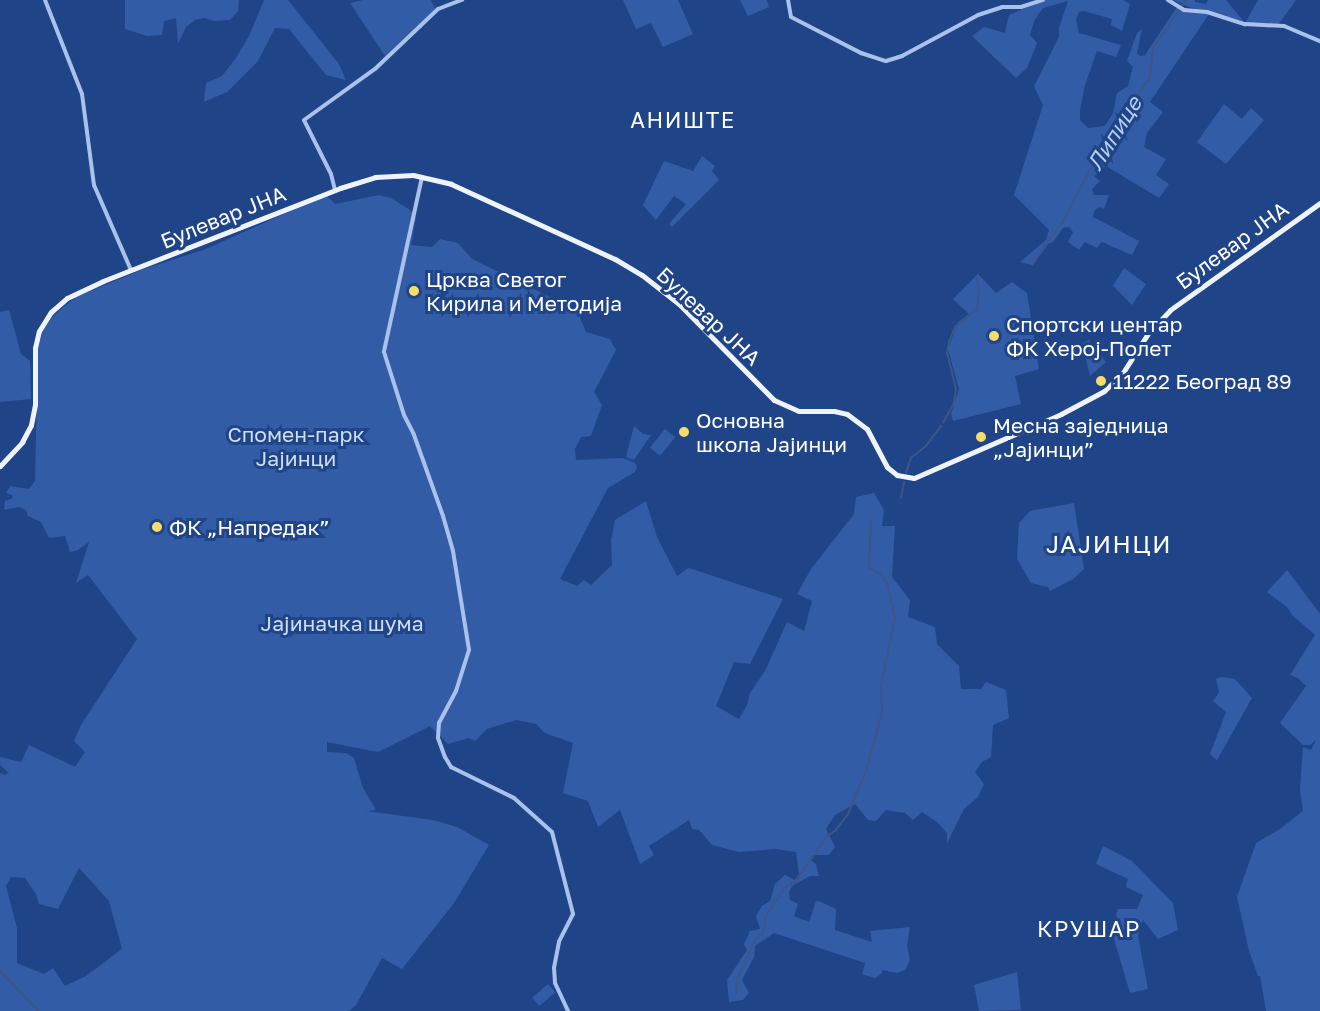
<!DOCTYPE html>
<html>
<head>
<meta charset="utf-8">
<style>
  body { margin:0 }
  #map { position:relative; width:1320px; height:1011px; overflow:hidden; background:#204488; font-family:"Golos Text",sans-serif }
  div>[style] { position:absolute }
  .green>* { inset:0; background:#335ca6; transform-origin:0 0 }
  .stream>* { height:1.5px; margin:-0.75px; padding:0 0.75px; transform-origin:0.75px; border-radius:0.75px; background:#3c5688 }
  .minor>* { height:4px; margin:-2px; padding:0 2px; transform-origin:2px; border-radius:2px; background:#aac2eb }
  .major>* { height:5px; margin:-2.5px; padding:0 2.5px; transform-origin:2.5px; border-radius:2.5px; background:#eff3fe }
  .dots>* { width:16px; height:16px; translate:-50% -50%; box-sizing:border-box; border:3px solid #204488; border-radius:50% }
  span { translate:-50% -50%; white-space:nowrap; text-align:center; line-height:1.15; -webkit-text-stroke:6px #204488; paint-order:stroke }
  .street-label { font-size:21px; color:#fff }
  .poi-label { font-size:21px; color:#fff }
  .left { translate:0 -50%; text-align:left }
  .park-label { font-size:21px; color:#cfdef8 }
  .neighbourhood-label { font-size:22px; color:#fff; letter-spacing:1.5px }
  .water-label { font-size:22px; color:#b6ccf2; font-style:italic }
  .quarter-label { font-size:24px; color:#fff; letter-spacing:1.5px }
</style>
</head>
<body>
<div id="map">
  <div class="green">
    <i style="clip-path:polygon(125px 0,239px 0,238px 11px,230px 20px,214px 21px,204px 18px,195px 20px,186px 27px,178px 44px,176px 18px,164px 21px,162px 35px,147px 36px,125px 29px)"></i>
    <i style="clip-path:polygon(264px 0,288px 0,339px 64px,346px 80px,326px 75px,289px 29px,275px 28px,258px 61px,227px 92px,204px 102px,206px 83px,222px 76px,236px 58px,249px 36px)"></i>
    <i style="clip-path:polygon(363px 0,431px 0,435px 9px,385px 56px,350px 3px)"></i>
    <i style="clip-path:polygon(623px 0,678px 0,693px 34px,663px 47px,651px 23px,636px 29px)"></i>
    <i style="clip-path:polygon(740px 0,767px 0,769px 7px,748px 16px)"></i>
    <i style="clip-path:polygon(1043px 0,1123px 0,1130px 4px,1122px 31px,1111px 25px,1112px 19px,1084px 11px,1079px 12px,1076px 19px,1079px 33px,1121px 45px,1116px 57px,1097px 51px,1085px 85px,1080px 110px,1080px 120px,1088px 128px,1105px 126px,1113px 113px,1117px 93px,1128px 86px,1133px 67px,1127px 61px,1137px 33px,1142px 29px,1137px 53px,1140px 56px,1145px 55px,1177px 7px,1185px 11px,1199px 11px,1173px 0,1195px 0,1195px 2px,1206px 4px,1208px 0,1226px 0,1245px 23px,1258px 0,1296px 0,1278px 25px,1245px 24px,1209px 14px,1150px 102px,1163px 112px,1147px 133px,1144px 147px,1166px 159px,1156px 175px,1169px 184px,1159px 198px,1106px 166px,1094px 176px,1100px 181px,1092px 189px,1094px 195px,1109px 195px,1104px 209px,1099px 207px,1094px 211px,1093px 217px,1139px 241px,1132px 255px,1102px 242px,1097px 248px,1085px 242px,1079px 250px,1068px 242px,1073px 232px,1069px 227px,1063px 228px,1053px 242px,1045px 245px,1032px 265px,1020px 262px,1046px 240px,1049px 230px,1014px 195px,1043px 105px,1034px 86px,1059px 37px,1059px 28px,1068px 1px,1043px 8px,1034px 21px,1030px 35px,1037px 43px,1027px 68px,1016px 78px,972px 36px,984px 27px,1005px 33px,1009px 15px)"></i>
    <i style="clip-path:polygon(1224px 104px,1242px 119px,1251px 108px,1264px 120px,1226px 164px,1197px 142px)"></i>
    <i style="clip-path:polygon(702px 156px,715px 166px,712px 171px,719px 180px,672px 227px,669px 224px,686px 204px,674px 196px,656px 220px,643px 205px,664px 161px,693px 171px)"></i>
    <i style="clip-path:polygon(evenodd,326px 195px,335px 204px,379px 195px,391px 198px,410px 210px,416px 218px,411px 245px,432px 247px,440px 239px,458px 243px,472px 259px,577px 310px,586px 332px,610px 339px,616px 350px,594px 392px,602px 405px,591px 436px,581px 437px,575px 449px,576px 460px,623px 458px,635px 463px,637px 467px,635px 472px,608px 488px,560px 579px,577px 586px,584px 580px,591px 585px,612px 565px,611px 540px,615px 520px,646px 501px,657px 537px,677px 576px,688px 568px,692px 569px,783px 599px,750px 664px,734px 662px,716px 706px,739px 719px,747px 705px,750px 693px,765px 671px,787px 622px,804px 631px,812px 601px,797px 594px,811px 569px,854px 514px,856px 497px,874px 493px,884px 510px,882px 526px,895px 526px,892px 577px,910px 600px,908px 617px,935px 627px,937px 644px,959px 666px,961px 689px,981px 689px,986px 682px,1006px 690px,1009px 718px,993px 725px,991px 757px,982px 762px,975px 772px,984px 784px,978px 797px,964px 809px,947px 843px,947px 833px,937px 822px,922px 812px,913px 820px,905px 813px,886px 810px,876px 821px,868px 820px,855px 804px,835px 815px,826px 829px,835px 847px,829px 855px,812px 855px,811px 860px,816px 864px,819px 876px,810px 876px,792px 886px,789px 892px,790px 900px,798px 904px,794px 916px,809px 922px,816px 901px,821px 902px,836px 909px,835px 930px,872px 942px,870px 931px,910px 927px,907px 946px,910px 960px,905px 970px,897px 973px,883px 970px,881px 974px,875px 978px,862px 974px,865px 963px,774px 933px,755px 946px,754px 957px,742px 980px,749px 993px,743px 1000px,729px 1002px,727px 980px,747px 950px,744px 944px,750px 931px,760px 929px,756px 916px,762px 906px,770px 901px,775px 884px,785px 875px,795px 880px,799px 874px,796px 852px,775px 849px,739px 852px,712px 845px,699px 830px,692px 829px,689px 820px,649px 846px,654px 855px,640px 864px,620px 810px,598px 827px,588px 801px,563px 793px,573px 743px,545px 733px,536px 724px,516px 720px,487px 729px,475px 741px,469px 738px,448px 744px,430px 726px,378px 752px,327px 742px,327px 752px,346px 753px,354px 758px,363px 788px,376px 810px,366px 811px,433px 820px,457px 827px,489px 845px,454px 903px,402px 969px,382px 958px,356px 1005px,349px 1011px,0 1011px,0 773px,5px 775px,9px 773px,0 765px,0 757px,21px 762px,29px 745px,75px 767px,85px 752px,74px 741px,81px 725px,137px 639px,88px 575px,76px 583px,89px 542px,78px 550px,70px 552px,65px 536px,49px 538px,41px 522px,28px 516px,26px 510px,19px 507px,4px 510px,5px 501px,13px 498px,12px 495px,6px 493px,10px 486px,29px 489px,35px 481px,38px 348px,43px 330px,55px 314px,76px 297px,144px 269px,206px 249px,326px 195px,79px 868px,109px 901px,122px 949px,86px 976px,65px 986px,53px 968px,44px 974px,17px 963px,17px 928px,6px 886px,11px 877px,25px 878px,36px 894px,39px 904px,58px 909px,79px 868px)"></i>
    <i style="clip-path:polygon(1124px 268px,1146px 284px,1132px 305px,1113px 286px)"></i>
    <i style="clip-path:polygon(978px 274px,996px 293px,1012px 282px,1027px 293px,1039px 369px,1015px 376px,1021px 404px,953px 421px,951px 414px,959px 389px,948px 349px,958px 322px,969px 314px,953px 299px)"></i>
    <i style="clip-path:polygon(9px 310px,21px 354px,30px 361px,31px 399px,0 402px,0 312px)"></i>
    <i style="clip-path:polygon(1089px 340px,1106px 362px,1090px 376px,1082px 344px)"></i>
    <i style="clip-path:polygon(634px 426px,643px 434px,651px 435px,634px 460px,626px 457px)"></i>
    <i style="left:665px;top:429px;width:13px;height:24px;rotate:39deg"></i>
    <i style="clip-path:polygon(1074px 503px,1084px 569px,1073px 579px,1050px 591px,1048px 587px,1031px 583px,1017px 559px,1019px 523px,1030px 511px)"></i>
    <i style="clip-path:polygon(1287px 570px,1320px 614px,1320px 1011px,1266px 1011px,1260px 976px,1258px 976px,1249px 951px,1237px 897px,1256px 843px,1280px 829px,1303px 811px,1300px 789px,1303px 747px,1311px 750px,1316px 740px,1310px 745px,1303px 745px,1280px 723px,1306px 686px,1298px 678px,1290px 675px,1315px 635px,1292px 615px,1287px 607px,1267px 592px)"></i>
    <i style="clip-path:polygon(1222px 677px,1235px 679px,1252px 698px,1217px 760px,1210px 754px,1226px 712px,1213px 701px,1219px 692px,1216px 679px)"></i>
    <i style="clip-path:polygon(1103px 846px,1132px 861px,1173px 903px,1178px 930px,1158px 939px,1143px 920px,1138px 936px,1148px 989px,1130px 993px,1111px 929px,1118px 909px,1137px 909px,1143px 895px,1126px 887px,1128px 879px,1096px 864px)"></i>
    <i style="clip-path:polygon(1017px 972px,1021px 1010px,979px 1011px,974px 985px)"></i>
    <i style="left:548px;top:984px;width:11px;height:21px;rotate:49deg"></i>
  </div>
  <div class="stream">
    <i style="left:1032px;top:265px;width:52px;rotate:-54.5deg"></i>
    <i style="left:1062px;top:223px;width:84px;rotate:-62.2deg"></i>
    <i style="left:1101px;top:149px;width:9px;rotate:-21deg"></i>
    <i style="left:1109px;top:146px;width:16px;rotate:-60deg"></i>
    <i style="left:1117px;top:132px;width:12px;rotate:-81deg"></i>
    <i style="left:1119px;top:120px;width:52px;rotate:-53.6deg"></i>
    <i style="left:1150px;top:78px;width:30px;rotate:-84deg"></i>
    <i style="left:1153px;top:48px;width:58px;rotate:-55.5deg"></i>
    <i style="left:943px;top:423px;width:23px;rotate:-61deg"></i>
    <i style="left:954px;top:403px;width:14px;rotate:-82deg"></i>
    <i style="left:956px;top:389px;width:36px;rotate:-104deg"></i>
    <i style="left:947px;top:354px;width:12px;rotate:-81deg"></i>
    <i style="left:949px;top:342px;width:16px;rotate:-68deg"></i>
    <i style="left:955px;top:327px;width:28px;rotate:-39deg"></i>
    <i style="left:977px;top:309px;width:14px;rotate:-82deg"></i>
    <i style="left:979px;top:295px;width:17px;rotate:-97deg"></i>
    <i style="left:906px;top:473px;width:16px;rotate:-72deg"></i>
    <i style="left:911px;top:458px;width:19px;rotate:-39deg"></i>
    <i style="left:926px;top:446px;width:25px;rotate:-53deg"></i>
    <i style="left:901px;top:498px;width:16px;rotate:-79deg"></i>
    <i style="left:824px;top:839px;width:15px;rotate:-37deg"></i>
    <i style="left:836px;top:830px;width:20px;rotate:-53deg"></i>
    <i style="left:848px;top:814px;width:47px;rotate:-67.3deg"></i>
    <i style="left:866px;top:771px;width:61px;rotate:-74.8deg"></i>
    <i style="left:882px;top:712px;width:26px;rotate:-92deg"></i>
    <i style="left:881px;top:686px;width:69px;rotate:-78.4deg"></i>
    <i style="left:895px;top:618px;width:36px;rotate:-103deg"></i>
    <i style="left:887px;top:583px;width:11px;rotate:-128deg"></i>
    <i style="left:880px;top:574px;width:13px;rotate:-151deg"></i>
    <i style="left:869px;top:568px;width:48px;rotate:-87.6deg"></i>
    <i style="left:0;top:971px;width:56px;rotate:45.7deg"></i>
    <i style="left:736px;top:994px;width:14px;rotate:-86deg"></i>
    <i style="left:737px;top:980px;width:44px;rotate:-65.8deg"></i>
    <i style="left:755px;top:940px;width:11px;rotate:-45deg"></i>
    <i style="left:763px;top:932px;width:16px;rotate:-79deg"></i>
    <i style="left:766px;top:916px;width:34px;rotate:-56deg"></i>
    <i style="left:785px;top:888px;width:12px;rotate:-31deg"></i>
    <i style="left:795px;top:882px;width:49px;rotate:-55deg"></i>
  </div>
  <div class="minor">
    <i style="left:45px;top:0;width:101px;rotate:68.5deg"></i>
    <i style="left:82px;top:94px;width:92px;rotate:82.5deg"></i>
    <i style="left:94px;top:185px;width:93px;rotate:66.5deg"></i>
    <i style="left:788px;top:0;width:17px;rotate:80deg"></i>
    <i style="left:791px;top:17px;width:79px;rotate:27.2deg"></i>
    <i style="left:861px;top:53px;width:26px;rotate:18deg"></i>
    <i style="left:886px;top:61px;width:17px;rotate:-17deg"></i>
    <i style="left:902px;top:56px;width:86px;rotate:-28.3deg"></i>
    <i style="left:978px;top:15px;width:25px;rotate:-18deg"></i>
    <i style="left:1002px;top:7px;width:19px"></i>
    <i style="left:1021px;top:7px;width:23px;rotate:-18deg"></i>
    <i style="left:1168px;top:0;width:19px;rotate:32deg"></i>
    <i style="left:1184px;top:10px;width:23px;rotate:5deg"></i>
    <i style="left:1207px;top:12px;width:40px;rotate:18deg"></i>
    <i style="left:1245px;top:24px;width:39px;rotate:3deg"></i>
    <i style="left:1284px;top:26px;width:39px;rotate:23deg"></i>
    <i style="left:422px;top:177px;width:179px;rotate:102.3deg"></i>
    <i style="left:384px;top:352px;width:66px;rotate:72.4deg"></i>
    <i style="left:404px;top:415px;width:22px;rotate:63deg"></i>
    <i style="left:414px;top:435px;width:86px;rotate:70.3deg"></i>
    <i style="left:443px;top:516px;width:36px;rotate:74deg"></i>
    <i style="left:453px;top:551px;width:100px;rotate:80.8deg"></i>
    <i style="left:469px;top:650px;width:43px;rotate:107.6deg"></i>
    <i style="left:456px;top:691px;width:36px;rotate:118deg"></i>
    <i style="left:439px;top:723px;width:15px;rotate:94deg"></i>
    <i style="left:438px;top:738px;width:20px;rotate:70deg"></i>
    <i style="left:445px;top:757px;width:12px;rotate:59deg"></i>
    <i style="left:451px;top:767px;width:70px;rotate:26.2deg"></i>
    <i style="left:514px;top:798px;width:51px;rotate:41.8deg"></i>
    <i style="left:552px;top:832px;width:85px;rotate:75.6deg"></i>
    <i style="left:573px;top:914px;width:31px;rotate:117deg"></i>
    <i style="left:559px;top:942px;width:26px;rotate:101deg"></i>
    <i style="left:554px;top:968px;width:15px;rotate:86deg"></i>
    <i style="left:555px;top:983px;width:31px;rotate:65deg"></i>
    <i style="left:335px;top:190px;width:16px;rotate:-104deg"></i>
    <i style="left:331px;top:174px;width:60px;rotate:-116.6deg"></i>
    <i style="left:304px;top:120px;width:87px;rotate:-35.7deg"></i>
    <i style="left:375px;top:69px;width:87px;rotate:-43.6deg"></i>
    <i style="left:438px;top:9px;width:26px;rotate:-21deg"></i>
  </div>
  <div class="major">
    <i style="left:0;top:466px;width:33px;rotate:-47deg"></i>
    <i style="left:22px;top:442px;width:19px;rotate:-62deg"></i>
    <i style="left:31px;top:425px;width:21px;rotate:-79deg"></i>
    <i style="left:35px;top:404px;width:56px;rotate:-90deg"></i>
    <i style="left:35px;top:348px;width:17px;rotate:-77deg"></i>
    <i style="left:39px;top:331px;width:22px;rotate:-58deg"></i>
    <i style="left:51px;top:312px;width:21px;rotate:-41deg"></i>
    <i style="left:67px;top:298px;width:40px;rotate:-25deg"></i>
    <i style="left:103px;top:281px;width:255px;rotate:-21.4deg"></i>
    <i style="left:340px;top:188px;width:37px;rotate:-17deg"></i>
    <i style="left:375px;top:177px;width:38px;rotate:-3deg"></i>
    <i style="left:413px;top:175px;width:39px;rotate:13deg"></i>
    <i style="left:451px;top:184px;width:180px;rotate:24.6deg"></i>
    <i style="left:615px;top:259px;width:31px;rotate:31deg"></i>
    <i style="left:642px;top:275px;width:47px;rotate:38.1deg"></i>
    <i style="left:679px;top:304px;width:135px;rotate:45.3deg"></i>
    <i style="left:774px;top:400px;width:27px;rotate:24deg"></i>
    <i style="left:799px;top:411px;width:35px"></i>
    <i style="left:834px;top:411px;width:13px;rotate:13deg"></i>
    <i style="left:847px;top:414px;width:25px;rotate:37deg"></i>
    <i style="left:867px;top:429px;width:43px;rotate:62.2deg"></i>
    <i style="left:887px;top:467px;width:13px;rotate:39deg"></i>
    <i style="left:897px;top:475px;width:17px;rotate:10deg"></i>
    <i style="left:914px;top:478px;width:160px;rotate:-23.5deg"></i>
    <i style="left:1061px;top:414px;width:49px;rotate:-28.1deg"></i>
    <i style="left:1104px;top:391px;width:25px;rotate:-43deg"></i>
    <i style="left:1122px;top:374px;width:50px;rotate:-57.3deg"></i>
    <i style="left:1149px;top:332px;width:30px;rotate:-46deg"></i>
    <i style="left:1170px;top:310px;width:184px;rotate:-35.5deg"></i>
  </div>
  <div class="dots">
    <i style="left:414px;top:291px;background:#f8dc6b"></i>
    <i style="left:994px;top:336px;background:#f8dc6b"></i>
    <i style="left:1101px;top:381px;background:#f8dc6b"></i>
    <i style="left:684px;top:432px;background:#f8dc6b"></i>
    <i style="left:981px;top:437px;background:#f8dc6b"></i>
    <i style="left:157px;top:527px;background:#f8dc6b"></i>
  </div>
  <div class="street-label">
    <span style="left:223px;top:217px;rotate:-22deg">Булевар ЈНА</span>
    <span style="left:1232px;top:245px;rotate:-36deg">Булевар ЈНА</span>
    <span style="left:709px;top:316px;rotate:43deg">Булевар ЈНА</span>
  </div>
  <div class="poi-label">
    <span class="left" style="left:426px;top:291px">Црква Светог<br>Кирила и Методија</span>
    <span class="left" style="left:1006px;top:336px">Спортски центар<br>ФК Херој-Полет</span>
    <span class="left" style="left:1113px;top:381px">11222 Београд 89</span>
    <span class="left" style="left:696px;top:432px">Основна<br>школа Јајинци</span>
    <span class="left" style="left:993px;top:437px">Месна заједница<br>„Јајинци”</span>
    <span class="left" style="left:169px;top:527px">ФК „Напредак”</span>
  </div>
  <div class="park-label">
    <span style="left:296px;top:446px">Спомен-парк<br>Јајинци</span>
    <span style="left:342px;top:623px">Јајиначка шума</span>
  </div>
  <div class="neighbourhood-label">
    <span style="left:683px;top:120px">АНИШТЕ</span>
    <span style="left:1089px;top:929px">КРУШАР</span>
  </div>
  <div class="water-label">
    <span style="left:1114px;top:133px;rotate:-58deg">Липице</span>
  </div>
  <div class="quarter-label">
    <span style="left:1109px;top:544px">ЈАЈИНЦИ</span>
  </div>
</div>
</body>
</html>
